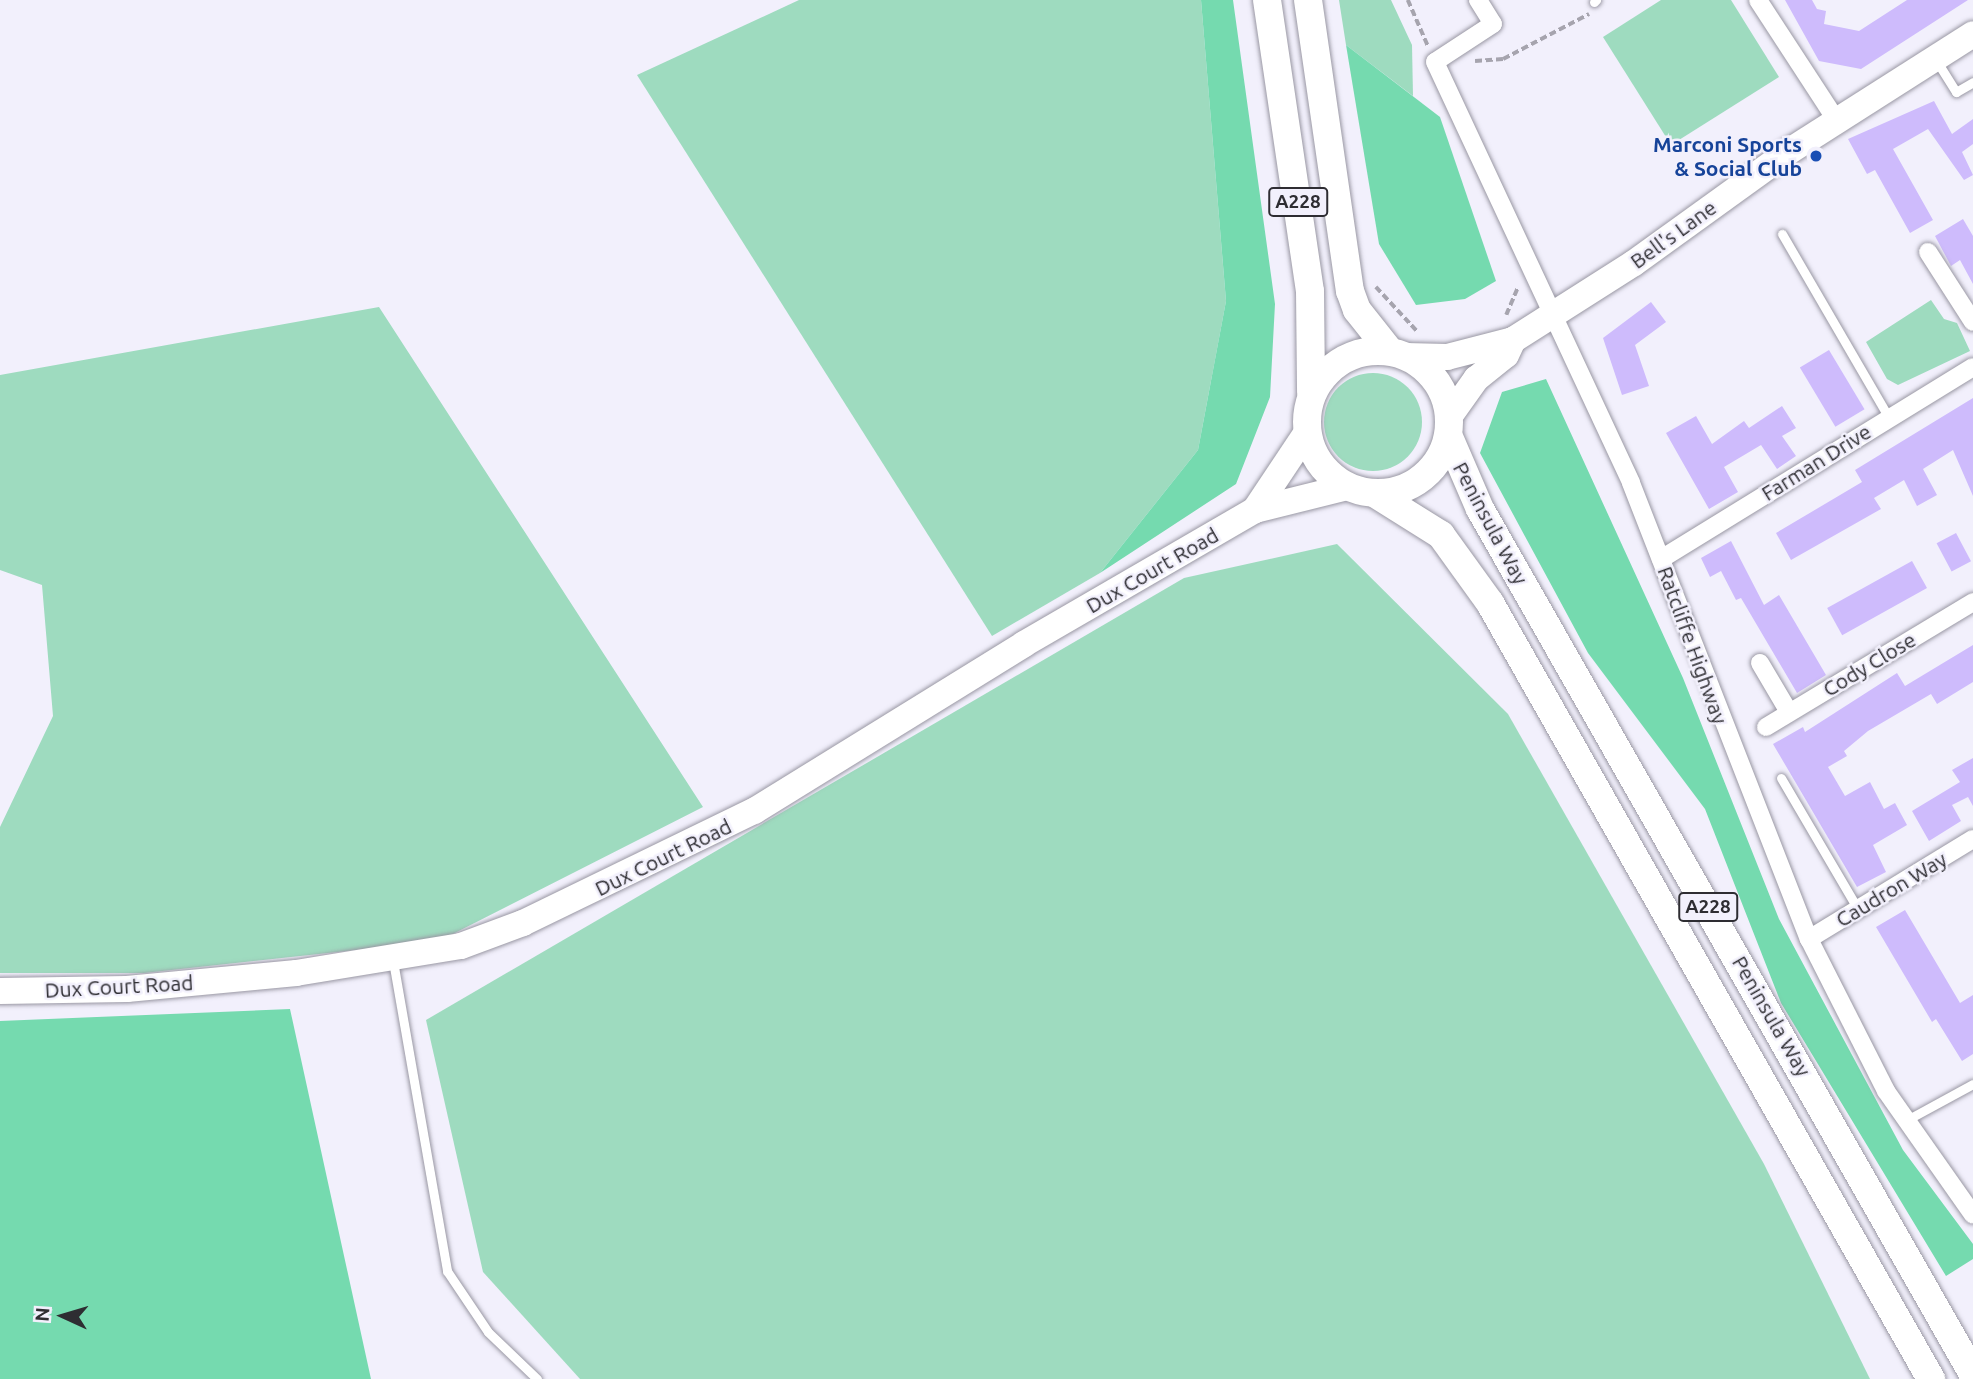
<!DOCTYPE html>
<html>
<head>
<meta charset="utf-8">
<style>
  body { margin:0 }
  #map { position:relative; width:1973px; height:1379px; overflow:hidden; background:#f2f0fc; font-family:Ubuntu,sans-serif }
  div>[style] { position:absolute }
  .green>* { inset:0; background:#9edbbf }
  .round { border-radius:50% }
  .forest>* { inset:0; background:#75daaf }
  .building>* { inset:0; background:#cebbfc; transform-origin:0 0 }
  .path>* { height:3.5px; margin-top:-1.75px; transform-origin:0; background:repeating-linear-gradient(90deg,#a6a4ae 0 7px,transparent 0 10.5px) }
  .roads { filter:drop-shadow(0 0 2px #9997a3) drop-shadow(0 0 2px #9997a3) }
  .lane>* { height:9px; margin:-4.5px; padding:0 4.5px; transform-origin:4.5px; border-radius:4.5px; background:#fff }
  .street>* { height:18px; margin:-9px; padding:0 9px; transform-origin:9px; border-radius:9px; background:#fff }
  .secondary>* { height:26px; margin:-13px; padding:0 13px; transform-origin:13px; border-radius:13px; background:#fff }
  .primary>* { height:28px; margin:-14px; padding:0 14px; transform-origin:14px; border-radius:14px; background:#fff }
  .primary>.ring { margin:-14px; padding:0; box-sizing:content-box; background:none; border:28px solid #fff; border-radius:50% }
  .dots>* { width:19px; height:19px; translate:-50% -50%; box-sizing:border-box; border:4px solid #f2f0fc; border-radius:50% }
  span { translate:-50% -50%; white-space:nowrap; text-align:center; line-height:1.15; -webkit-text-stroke:5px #f2f0fc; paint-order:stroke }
  .shield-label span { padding:2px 5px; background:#f2f0fc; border:2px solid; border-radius:5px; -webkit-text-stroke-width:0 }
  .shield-label { font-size:19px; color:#2e2d32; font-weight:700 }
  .transit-label { font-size:21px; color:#164399; font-weight:700 }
  .right { translate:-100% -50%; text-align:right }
  .street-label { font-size:21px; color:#2e2d32 }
  .north { position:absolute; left:28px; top:1281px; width:70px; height:70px; -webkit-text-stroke:5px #f2f0fc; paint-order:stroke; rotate:274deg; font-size:19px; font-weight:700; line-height:28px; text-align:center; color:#2e2d32 }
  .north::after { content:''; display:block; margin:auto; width:24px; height:32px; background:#2e2d32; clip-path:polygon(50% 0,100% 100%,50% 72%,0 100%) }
</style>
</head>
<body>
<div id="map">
  <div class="green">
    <i style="clip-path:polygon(799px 0,1201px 0,1226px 301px,1198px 450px,1100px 573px,992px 636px,637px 75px)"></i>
    <i style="clip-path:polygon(1339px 0,1391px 0,1412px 45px,1413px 96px,1346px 45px)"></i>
    <i style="clip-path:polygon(1661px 0,1731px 0,1779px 77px,1671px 145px,1603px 37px)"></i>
    <i style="clip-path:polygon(1931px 300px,1944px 319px,1957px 323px,1970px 351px,1898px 385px,1887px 379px,1866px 342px)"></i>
    <i style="clip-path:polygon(379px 307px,703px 807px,439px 941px,144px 973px,0 973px,0 827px,53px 716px,42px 585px,0 570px,0 375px)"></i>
    <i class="round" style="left:1324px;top:373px;width:98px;height:98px"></i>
    <i style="clip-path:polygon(1337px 544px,1508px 714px,1764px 1164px,1870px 1379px,580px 1379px,483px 1272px,426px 1020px,1184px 578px)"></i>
  </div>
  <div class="forest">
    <i style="clip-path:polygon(1201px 0,1233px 0,1275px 304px,1270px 397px,1236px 484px,1100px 573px,1198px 450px,1226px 301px)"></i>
    <i style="clip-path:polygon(1346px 45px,1440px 117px,1496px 281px,1465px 299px,1416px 305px,1379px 244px)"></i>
    <i style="clip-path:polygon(1546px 379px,1683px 678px,1779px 919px,1903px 1150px,1973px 1244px,1973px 1259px,1946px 1276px,1781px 1003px,1705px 809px,1588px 653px,1480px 453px,1502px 392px)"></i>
    <i style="clip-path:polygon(290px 1009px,371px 1379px,0 1379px,0 1021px)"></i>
  </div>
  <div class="building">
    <i style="clip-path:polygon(1785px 0,1812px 0,1817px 9px,1826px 11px,1824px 24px,1859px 31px,1907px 0,1968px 0,1861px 69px,1819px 61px)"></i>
    <i style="clip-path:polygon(1934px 101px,1952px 134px,1973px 119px,1973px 144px,1962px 152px,1973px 175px,1964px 180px,1928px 129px,1893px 149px,1933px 220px,1910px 233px,1875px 170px,1867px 174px,1848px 139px)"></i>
    <i style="clip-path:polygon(1963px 219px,1973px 236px,1973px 284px,1960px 260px,1951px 266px,1935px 236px)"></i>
    <i style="clip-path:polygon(1651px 302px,1666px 322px,1635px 345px,1649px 386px,1622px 395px,1603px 338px)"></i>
    <i style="left:1829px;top:350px;width:69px;height:34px;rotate:59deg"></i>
    <i style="clip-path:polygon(1973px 398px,1973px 496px,1953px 450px,1923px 469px,1937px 495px,1917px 506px,1904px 480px,1874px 498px,1881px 509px,1791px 560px,1776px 533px,1862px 482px,1855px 470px)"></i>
    <i style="clip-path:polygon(1782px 406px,1796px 428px,1782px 436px,1796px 456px,1777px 469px,1761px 445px,1724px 467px,1738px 492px,1709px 509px,1666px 433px,1696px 416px,1712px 444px,1744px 421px,1749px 428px)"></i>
    <i style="left:1956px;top:533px;width:32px;height:22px;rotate:62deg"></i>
    <i style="clip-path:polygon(1731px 541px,1764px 605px,1779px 595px,1826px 675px,1797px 693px,1741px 598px,1736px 600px,1721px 571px,1710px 577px,1701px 558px)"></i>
    <i style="left:1912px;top:561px;width:31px;height:97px;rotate:61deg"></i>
    <i style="clip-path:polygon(1973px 645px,1973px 682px,1937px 704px,1931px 694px,1868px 731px,1844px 751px,1847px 756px,1828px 767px,1845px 796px,1870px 782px,1884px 809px,1895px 803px,1907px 825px,1873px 845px,1886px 872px,1857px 887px,1773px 744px,1803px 727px,1805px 732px,1897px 673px,1905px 686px)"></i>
    <i style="clip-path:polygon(1973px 758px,1973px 806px,1968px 797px,1952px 805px,1961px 821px,1929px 841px,1912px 811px,1960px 782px,1952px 770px)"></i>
    <i style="clip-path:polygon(1905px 910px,1960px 1003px,1973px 995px,1973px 1054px,1962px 1061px,1936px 1019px,1932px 1022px,1876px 927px)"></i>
  </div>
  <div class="path">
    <i style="left:1408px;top:0;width:50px;rotate:66.5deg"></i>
    <i style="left:1475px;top:61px;width:28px;rotate:-4deg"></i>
    <i style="left:1503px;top:59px;width:97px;rotate:-27.6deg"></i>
    <i style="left:1376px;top:287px;width:62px;rotate:47deg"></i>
    <i style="left:1506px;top:315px;width:30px;rotate:-67deg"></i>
  </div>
  <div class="roads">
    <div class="lane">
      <i style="left:1594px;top:2px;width:3px;rotate:-45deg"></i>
      <i style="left:1936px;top:60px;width:38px;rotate:58deg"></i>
      <i style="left:1956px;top:92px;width:20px;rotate:-30deg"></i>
      <i style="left:1782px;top:234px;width:211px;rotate:59.8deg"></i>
      <i style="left:1781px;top:778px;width:152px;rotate:59.6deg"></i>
      <i style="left:393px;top:961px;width:315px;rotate:80.1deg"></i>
      <i style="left:447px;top:1271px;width:73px;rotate:56.1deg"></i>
      <i style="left:488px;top:1332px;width:68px;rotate:43.8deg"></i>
      <i style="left:1905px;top:1121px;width:77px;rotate:-28.6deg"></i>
    </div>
    <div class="street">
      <i style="left:1478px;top:0;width:28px;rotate:58deg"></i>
      <i style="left:1493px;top:24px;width:69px;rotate:146.8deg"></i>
      <i style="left:1435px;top:62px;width:464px;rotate:65deg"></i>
      <i style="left:1631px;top:483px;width:490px;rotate:68.7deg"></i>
      <i style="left:1809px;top:939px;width:170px;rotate:63.1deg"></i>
      <i style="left:1886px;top:1091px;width:151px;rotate:54.9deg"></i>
      <i style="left:1758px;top:0;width:145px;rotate:56.9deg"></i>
      <i style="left:1928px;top:252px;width:83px;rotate:57.3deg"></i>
      <i style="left:1661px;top:559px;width:366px;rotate:-31.6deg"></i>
      <i style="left:1760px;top:663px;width:57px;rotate:59.4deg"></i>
      <i style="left:1766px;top:727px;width:242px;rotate:-31.1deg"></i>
      <i style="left:1809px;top:939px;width:192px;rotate:-31.4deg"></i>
    </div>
    <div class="secondary">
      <i style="left:1405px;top:356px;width:42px;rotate:1.4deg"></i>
      <i style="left:1447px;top:357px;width:68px;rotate:-14.4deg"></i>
      <i style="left:1513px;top:340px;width:143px;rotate:-32.5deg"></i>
      <i style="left:1634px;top:263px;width:190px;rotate:-35.8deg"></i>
      <i style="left:1788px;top:152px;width:219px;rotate:-32.5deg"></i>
      <i style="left:1449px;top:417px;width:47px;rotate:-54.6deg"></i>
      <i style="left:1476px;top:379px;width:38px;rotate:-39deg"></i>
      <i style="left:1506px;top:355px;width:17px;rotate:-65deg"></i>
      <i style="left:1255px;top:510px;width:94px;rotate:-56.3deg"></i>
      <i style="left:0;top:991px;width:127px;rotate:-0.9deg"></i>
      <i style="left:127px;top:989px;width:170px;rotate:-5.4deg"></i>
      <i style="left:296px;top:973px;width:167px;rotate:-9.3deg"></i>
      <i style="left:461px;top:946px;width:66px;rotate:-20.4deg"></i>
      <i style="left:523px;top:923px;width:257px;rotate:-25.9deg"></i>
      <i style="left:754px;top:811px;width:317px;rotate:-31.7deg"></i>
      <i style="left:1024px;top:644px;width:267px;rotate:-30.1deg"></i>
      <i style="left:1255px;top:510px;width:95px;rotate:-14deg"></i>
    </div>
    <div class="primary">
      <i style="left:1267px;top:0;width:294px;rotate:81.6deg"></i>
      <i style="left:1310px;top:291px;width:101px;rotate:89.4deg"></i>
      <i style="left:1308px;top:0;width:294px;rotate:81.8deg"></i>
      <i style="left:1350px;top:291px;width:20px;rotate:70deg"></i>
      <i style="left:1357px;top:310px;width:50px;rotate:51.5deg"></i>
      <i class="ring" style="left:1307px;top:351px;width:114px;height:114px"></i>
      <i style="left:1449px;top:437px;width:78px;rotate:66.7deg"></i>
      <i style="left:1480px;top:509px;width:996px;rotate:60.32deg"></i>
      <i style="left:1374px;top:493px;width:79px;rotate:32.1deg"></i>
      <i style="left:1441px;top:535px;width:84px;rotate:54.2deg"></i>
      <i style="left:1490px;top:603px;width:893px;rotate:60.39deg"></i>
    </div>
  </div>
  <div class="dots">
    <i style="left:1816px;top:156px;background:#1a4fb4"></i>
  </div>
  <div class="shield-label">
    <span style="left:1298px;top:202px">A228</span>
    <span style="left:1708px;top:907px">A228</span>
  </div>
  <div class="transit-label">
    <span class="right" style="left:1802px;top:156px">Marconi Sports<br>&amp; Social Club</span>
  </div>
  <div class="street-label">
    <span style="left:1673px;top:234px;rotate:-36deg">Bell's Lane</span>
    <span style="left:1816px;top:462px;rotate:-32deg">Farman Drive</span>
    <span style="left:1491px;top:523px;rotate:62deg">Peninsula Way</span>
    <span style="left:1152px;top:570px;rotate:-30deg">Dux Court Road</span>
    <span style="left:1693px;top:645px;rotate:70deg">Ratcliffe Highway</span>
    <span style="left:1869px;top:664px;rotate:-31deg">Cody Close</span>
    <span style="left:663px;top:857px;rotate:-26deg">Dux Court Road</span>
    <span style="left:1891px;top:889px;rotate:-31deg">Caudron Way</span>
    <span style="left:119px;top:986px;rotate:-3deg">Dux Court Road</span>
    <span style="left:1772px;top:1016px;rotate:60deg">Peninsula Way</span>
  </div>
  <div class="north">N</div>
</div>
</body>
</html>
